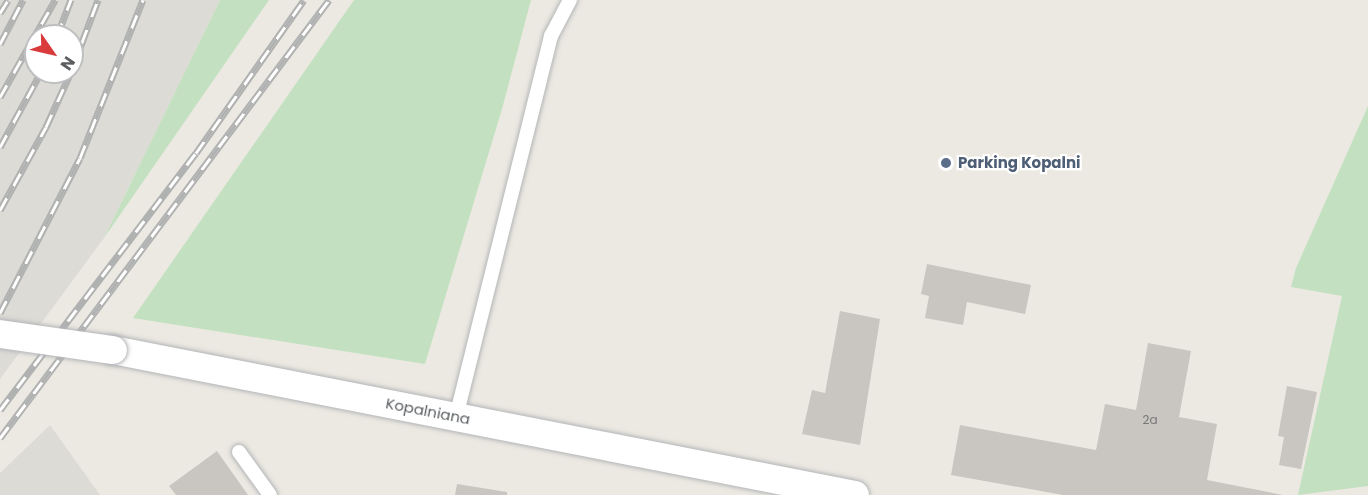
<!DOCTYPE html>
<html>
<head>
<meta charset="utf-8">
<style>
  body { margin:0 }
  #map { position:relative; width:1368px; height:495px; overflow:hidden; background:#ece9e2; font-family:Poppins,sans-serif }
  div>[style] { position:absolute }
  .industrial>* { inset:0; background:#dddbd6 }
  .green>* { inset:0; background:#c3e1c0 }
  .building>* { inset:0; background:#c9c5c1 }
  .roads { filter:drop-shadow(0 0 2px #b3b5b8) drop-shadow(0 0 2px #b3b5b8) }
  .lane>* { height:14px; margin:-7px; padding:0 7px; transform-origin:7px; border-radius:7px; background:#fff }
  .street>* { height:28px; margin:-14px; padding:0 14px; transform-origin:14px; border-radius:14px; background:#fff }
  .rail>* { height:7px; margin-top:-3.5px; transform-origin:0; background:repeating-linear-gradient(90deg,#fff 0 14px,#b0b1b1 0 28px); box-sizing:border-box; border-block:2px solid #b0b1b1 }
  .bridges { filter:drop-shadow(0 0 2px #b3b5b8) drop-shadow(0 0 2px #b3b5b8) }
  .street-bridge>* { height:28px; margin:-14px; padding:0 14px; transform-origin:14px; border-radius:14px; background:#fff }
  .dots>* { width:16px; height:16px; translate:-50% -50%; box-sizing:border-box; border:3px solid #fff; border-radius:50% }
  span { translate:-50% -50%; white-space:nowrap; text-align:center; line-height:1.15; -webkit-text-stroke:4.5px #fff; paint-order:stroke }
  .number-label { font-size:12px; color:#767879 }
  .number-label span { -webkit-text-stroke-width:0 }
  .service-label { font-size:15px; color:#4e5e75; font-weight:700 }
  .left { translate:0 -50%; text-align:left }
  .street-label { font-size:15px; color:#5a5e61 }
  .north { position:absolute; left:24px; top:24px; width:60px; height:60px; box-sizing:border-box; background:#fff; border:2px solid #bdbfc0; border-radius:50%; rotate:124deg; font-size:16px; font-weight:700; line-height:24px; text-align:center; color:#5a5e61 }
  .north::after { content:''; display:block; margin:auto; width:21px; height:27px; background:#d93b3d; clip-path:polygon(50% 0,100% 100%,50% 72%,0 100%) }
</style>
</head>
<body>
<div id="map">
  <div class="industrial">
    <i style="clip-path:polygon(evenodd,0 0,220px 0,104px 238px,0 379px,0 0,36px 36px,72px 36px,72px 72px,36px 72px,36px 36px)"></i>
    <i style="clip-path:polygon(50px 425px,100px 495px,0 495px,0 473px)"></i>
  </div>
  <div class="green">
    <i style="clip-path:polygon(220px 0,269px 0,104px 238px)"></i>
    <i style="clip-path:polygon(354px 0,531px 0,502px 109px,425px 364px,133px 318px)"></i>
    <i style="clip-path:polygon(1368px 106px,1368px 486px,1298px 495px,1342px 296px,1291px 287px,1296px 268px)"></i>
  </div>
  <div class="building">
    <i style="clip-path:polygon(927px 264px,1031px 285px,1025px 314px,967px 302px,963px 325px,925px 318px,929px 296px,921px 294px)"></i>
    <i style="clip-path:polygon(840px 311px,880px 319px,860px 445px,802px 434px,812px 390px,825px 393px)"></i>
    <i style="clip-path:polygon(1148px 343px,1191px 351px,1179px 417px,1217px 424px,1207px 480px,1283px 495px,1063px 495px,951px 475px,960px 425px,1096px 450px,1105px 404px,1136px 410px)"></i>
    <i style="clip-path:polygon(1287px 386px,1317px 392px,1301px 469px,1279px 465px,1284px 437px,1278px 436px)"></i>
    <i style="clip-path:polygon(217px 451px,248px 495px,176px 495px,169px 486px)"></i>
    <i style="clip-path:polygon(457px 484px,507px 492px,507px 495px,455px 495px)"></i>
  </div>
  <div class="roads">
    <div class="lane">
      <i style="left:456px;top:417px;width:393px;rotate:-76deg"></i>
      <i style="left:551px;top:36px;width:41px;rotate:-62.2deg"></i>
      <i style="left:239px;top:452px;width:53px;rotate:54.2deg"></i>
    </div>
    <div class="street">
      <i style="left:113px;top:350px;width:756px;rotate:11.06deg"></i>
    </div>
  </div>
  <div class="rail">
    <i style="left:0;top:13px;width:15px;rotate:-58deg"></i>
    <i style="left:57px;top:36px;width:39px;rotate:-69deg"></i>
    <i style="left:0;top:44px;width:50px;rotate:-62.4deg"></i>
    <i style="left:72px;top:69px;width:74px;rotate:-69.4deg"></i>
    <i style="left:0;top:97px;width:112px;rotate:-60.4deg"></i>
    <i style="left:0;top:147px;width:85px;rotate:-61.3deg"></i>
    <i style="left:0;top:210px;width:95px;rotate:-61deg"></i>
    <i style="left:46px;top:127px;width:60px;rotate:-65.6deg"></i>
    <i style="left:0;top:313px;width:174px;rotate:-62.7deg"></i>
    <i style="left:80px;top:158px;width:170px;rotate:-68.3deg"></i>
    <i style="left:0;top:410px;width:323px;rotate:-52.7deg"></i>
    <i style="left:196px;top:153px;width:187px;rotate:-54.8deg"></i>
    <i style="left:0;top:438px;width:548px;rotate:-53.09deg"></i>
  </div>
  <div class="bridges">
    <div class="street-bridge">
      <i style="left:0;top:334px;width:114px;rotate:8.1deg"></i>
    </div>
  </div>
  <div class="dots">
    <i style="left:946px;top:163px;background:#5c6f8a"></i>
  </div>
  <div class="number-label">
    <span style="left:1150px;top:420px">2a</span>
  </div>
  <div class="service-label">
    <span class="left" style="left:958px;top:163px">Parking Kopalni</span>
  </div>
  <div class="street-label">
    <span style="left:428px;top:411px;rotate:11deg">Kopalniana</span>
  </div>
  <div class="north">N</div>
</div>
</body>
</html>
